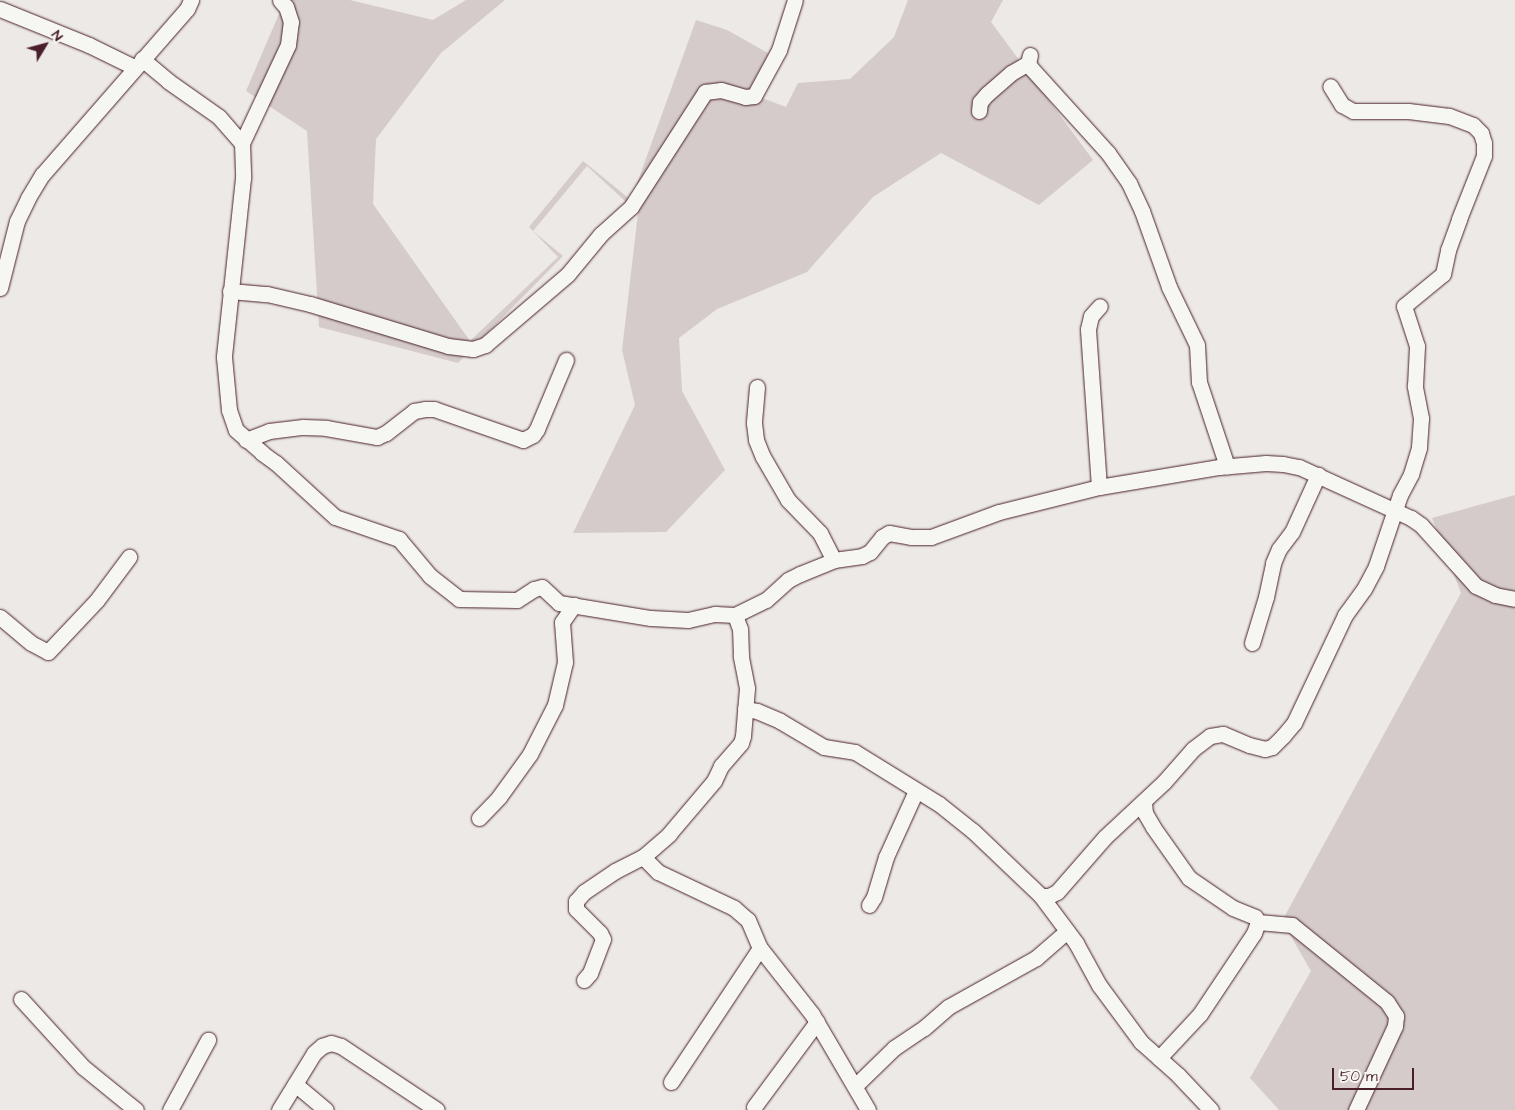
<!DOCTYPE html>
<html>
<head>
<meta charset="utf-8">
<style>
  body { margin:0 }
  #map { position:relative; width:1515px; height:1110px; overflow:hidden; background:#ece9e6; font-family:"Architects Daughter",sans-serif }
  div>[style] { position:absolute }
  .green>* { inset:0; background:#d4cbca }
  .roads { filter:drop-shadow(0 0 1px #4a1f2b) drop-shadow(0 0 1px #4a1f2b) }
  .minor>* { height:15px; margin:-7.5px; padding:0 7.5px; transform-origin:7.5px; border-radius:7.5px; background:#f6f6f2 }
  span { translate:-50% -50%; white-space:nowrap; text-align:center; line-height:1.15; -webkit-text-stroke:4.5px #f6f6f2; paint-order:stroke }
  .north { position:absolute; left:20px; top:20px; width:50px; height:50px; -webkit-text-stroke:4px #f6f6f2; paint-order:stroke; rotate:53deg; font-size:14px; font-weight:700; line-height:20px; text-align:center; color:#4a1f2b }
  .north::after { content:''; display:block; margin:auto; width:18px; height:22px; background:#4a1f2b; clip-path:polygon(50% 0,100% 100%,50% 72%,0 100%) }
  .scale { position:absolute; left:1332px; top:1068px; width:82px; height:22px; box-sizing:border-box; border:2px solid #4a1f2b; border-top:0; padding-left:6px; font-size:15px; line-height:18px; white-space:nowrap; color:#4a1f2b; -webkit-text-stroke:4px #f6f6f2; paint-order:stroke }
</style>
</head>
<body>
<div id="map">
  <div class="green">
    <i style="clip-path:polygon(285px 0,350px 0,433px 20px,466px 0,505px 0,441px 53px,376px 139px,373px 204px,470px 341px,558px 257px,529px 227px,583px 161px,631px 200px,696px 20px,727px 30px,768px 53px,762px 98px,786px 107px,798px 83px,850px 79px,894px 37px,908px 0,1003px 0,991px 22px,1093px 160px,1039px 205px,941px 153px,873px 197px,807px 272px,717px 309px,679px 338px,682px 391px,725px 470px,666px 532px,573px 533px,635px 405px,622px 350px,638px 213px,587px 166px,533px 231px,563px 256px,458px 363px,319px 327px,307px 131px,246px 91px)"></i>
    <i style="clip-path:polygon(1515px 495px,1515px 1110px,1279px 1110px,1250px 1078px,1311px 971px,1282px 921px,1461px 593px,1432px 518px)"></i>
  </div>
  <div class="roads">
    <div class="minor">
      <i style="left:0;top:9px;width:96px;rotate:22deg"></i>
      <i style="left:89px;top:45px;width:50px;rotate:26.1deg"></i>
      <i style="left:1030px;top:55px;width:8px;rotate:104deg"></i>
      <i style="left:1028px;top:63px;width:6px;rotate:59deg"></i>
      <i style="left:1031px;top:68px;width:115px;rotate:47.8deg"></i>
      <i style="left:1108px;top:153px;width:37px;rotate:55deg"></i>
      <i style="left:1129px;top:183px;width:31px;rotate:65deg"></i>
      <i style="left:1142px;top:211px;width:81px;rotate:70.4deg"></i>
      <i style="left:1169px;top:287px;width:64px;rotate:64.2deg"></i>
      <i style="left:1197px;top:345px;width:37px;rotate:87deg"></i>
      <i style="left:1199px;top:382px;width:89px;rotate:71.6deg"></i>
      <i style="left:142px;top:59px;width:34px;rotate:40deg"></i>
      <i style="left:168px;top:81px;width:62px;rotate:35.2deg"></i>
      <i style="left:219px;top:117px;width:35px;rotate:49deg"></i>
      <i style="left:242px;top:143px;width:35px;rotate:88deg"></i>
      <i style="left:243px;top:178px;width:180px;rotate:96.1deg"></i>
      <i style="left:224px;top:357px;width:53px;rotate:84.6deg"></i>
      <i style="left:229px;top:410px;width:21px;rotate:71deg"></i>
      <i style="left:236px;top:430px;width:35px;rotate:41deg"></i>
      <i style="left:262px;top:453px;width:17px;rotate:36deg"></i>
      <i style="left:276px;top:463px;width:80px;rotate:42.5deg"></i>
      <i style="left:335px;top:517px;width:68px;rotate:19deg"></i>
      <i style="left:399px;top:539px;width:48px;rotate:50deg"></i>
      <i style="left:430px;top:576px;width:37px;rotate:38deg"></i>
      <i style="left:459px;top:599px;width:58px;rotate:1deg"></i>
      <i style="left:517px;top:600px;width:20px;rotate:-33deg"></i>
      <i style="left:534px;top:589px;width:8px;rotate:-14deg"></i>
      <i style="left:542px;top:587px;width:23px;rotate:43deg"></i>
      <i style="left:559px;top:603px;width:93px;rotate:9.3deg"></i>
      <i style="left:651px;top:618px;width:37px;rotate:3deg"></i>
      <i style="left:688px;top:620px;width:28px;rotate:-13deg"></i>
      <i style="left:715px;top:614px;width:20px;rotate:3deg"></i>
      <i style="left:735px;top:615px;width:34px;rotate:-26deg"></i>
      <i style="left:766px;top:600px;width:30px;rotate:-42deg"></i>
      <i style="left:788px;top:580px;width:13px;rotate:-27deg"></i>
      <i style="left:800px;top:574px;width:37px;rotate:-22deg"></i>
      <i style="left:834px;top:560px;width:28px;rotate:-8deg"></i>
      <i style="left:862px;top:556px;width:9px;rotate:-27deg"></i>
      <i style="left:870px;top:552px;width:19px;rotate:-51deg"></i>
      <i style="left:882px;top:537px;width:8px;rotate:-30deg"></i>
      <i style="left:889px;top:533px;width:22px;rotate:10deg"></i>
      <i style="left:911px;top:537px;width:20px"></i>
      <i style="left:931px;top:537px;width:72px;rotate:-20.2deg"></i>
      <i style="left:999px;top:512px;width:103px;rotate:-14deg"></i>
      <i style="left:1099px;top:487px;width:122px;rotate:-9.5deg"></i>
      <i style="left:1219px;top:467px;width:47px;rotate:-4.9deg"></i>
      <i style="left:1266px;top:463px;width:17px;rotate:3deg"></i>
      <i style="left:1283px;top:464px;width:16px;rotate:11deg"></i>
      <i style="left:1299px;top:467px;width:123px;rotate:24.5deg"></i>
      <i style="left:1411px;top:518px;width:12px;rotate:35deg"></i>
      <i style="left:1421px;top:525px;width:82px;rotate:48deg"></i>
      <i style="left:1476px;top:586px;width:21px;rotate:25deg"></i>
      <i style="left:1495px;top:595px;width:20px;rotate:11deg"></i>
      <i style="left:979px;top:111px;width:9px;rotate:-84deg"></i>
      <i style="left:980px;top:102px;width:11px;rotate:-49deg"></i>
      <i style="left:987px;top:94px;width:32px;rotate:-41deg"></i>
      <i style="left:1011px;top:73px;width:20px;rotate:-30deg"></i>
      <i style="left:242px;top:143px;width:108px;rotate:-64.9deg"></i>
      <i style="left:288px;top:45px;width:23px;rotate:-83deg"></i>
      <i style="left:291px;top:22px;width:16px;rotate:-108deg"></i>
      <i style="left:286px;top:7px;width:9px;rotate:-131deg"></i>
      <i style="left:0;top:288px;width:69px;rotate:-75.8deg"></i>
      <i style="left:17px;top:221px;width:25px;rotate:-64deg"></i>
      <i style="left:28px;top:198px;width:27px;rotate:-59deg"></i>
      <i style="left:42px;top:175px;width:220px;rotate:-48.9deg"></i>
      <i style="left:187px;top:9px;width:10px;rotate:-66deg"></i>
      <i style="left:230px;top:291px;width:37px;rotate:5deg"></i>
      <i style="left:267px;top:294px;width:44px;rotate:13.1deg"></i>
      <i style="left:310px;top:304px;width:144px;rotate:16.9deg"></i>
      <i style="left:448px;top:346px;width:25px;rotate:7deg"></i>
      <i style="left:473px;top:349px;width:13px;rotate:-18deg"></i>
      <i style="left:485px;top:345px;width:109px;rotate:-40.5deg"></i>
      <i style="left:568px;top:274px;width:52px;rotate:-50.5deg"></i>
      <i style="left:601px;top:234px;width:40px;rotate:-42deg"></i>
      <i style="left:631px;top:207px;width:137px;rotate:-57.2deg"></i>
      <i style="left:705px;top:92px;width:16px;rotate:-7deg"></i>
      <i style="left:721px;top:90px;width:25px;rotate:16deg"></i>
      <i style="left:745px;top:97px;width:9px;rotate:-6deg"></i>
      <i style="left:754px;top:96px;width:52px;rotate:-61.5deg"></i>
      <i style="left:779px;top:50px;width:52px;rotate:-72.3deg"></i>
      <i style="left:757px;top:387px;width:36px;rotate:95deg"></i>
      <i style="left:754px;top:423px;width:17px;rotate:83deg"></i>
      <i style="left:756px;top:440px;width:18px;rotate:68deg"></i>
      <i style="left:763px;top:457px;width:50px;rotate:59.8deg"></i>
      <i style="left:788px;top:500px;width:46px;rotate:45.9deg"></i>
      <i style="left:820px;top:533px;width:30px;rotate:63deg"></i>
      <i style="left:246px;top:440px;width:25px;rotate:-21deg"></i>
      <i style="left:269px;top:431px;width:34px;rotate:-7deg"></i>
      <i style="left:303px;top:427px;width:23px;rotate:2deg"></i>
      <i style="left:326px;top:428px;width:52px;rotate:10deg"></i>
      <i style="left:377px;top:437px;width:10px;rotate:-24deg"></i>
      <i style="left:386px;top:433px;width:36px;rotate:-38deg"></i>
      <i style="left:414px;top:411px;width:11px;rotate:-10deg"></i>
      <i style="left:425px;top:409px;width:9px"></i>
      <i style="left:434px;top:409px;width:94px;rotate:19.2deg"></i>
      <i style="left:523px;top:440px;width:11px;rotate:-27deg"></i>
      <i style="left:533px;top:435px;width:7px;rotate:-56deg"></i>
      <i style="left:537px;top:429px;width:75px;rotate:-67.2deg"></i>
      <i style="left:1099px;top:487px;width:158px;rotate:-94deg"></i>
      <i style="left:1088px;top:329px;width:13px;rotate:-77deg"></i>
      <i style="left:1091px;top:316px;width:13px;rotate:-48deg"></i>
      <i style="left:0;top:617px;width:40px;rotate:40deg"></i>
      <i style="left:31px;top:643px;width:19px;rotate:28deg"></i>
      <i style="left:48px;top:652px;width:71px;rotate:-46.7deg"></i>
      <i style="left:97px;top:600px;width:54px;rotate:-53.3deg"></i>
      <i style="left:1252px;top:643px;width:48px;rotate:-73.1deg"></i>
      <i style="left:1266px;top:597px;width:35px;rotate:-78deg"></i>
      <i style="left:1273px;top:563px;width:15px;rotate:-67deg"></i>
      <i style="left:1279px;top:549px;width:21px;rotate:-53deg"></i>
      <i style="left:1292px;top:532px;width:63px;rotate:-65.5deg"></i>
      <i style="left:745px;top:709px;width:12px;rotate:9deg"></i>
      <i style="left:757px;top:711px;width:25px;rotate:23deg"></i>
      <i style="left:780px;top:721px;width:51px;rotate:30.6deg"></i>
      <i style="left:824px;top:747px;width:31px;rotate:9deg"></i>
      <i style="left:855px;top:752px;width:99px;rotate:31.8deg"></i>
      <i style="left:939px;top:804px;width:43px;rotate:38.5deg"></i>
      <i style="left:973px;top:831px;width:94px;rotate:43.7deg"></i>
      <i style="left:1041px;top:896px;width:59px;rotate:53.3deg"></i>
      <i style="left:1076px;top:943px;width:48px;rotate:61.3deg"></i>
      <i style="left:1099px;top:985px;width:71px;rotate:53.6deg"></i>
      <i style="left:1141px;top:1042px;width:50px;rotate:41.7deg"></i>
      <i style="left:1178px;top:1075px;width:48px;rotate:46.7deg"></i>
      <i style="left:1144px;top:802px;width:11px;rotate:85deg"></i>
      <i style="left:1145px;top:813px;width:16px;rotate:60deg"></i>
      <i style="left:1153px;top:827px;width:62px;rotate:54.8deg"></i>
      <i style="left:1189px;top:878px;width:53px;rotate:34.3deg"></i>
      <i style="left:1233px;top:908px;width:24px;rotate:22deg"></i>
      <i style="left:1255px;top:917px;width:6px;rotate:59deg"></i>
      <i style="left:479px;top:818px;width:29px;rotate:-46deg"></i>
      <i style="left:499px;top:797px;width:53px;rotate:-54.2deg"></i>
      <i style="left:530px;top:754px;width:55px;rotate:-63deg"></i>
      <i style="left:555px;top:705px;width:44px;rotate:-76.9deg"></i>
      <i style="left:565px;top:662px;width:40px;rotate:-94.3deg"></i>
      <i style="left:562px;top:622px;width:21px;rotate:-55deg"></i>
      <i style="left:643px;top:857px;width:21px;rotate:45deg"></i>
      <i style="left:658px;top:872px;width:84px;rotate:25.3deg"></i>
      <i style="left:734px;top:908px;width:18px;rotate:41deg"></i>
      <i style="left:748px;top:920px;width:30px;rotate:67deg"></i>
      <i style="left:760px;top:948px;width:84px;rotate:51.8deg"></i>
      <i style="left:812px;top:1014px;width:111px;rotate:59.7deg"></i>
      <i style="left:1041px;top:896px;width:8px"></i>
      <i style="left:1049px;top:896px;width:9px;rotate:-27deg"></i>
      <i style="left:1057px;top:892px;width:73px;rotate:-48.9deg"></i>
      <i style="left:1105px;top:837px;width:81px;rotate:-43deg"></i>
      <i style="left:1164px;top:782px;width:44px;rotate:-48.7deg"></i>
      <i style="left:1193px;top:749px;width:21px;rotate:-37deg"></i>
      <i style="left:1210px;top:736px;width:13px;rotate:-9deg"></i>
      <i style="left:1223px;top:734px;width:28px;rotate:23deg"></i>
      <i style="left:1249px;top:745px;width:16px;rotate:14deg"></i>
      <i style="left:1265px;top:749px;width:7px;rotate:-16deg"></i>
      <i style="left:1272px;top:747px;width:16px;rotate:-45deg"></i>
      <i style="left:1283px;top:736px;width:17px;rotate:-50deg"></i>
      <i style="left:1294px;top:723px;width:119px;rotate:-64.7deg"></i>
      <i style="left:1345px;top:615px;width:32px;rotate:-54deg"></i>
      <i style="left:1364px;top:589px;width:26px;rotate:-62deg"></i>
      <i style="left:1376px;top:566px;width:75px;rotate:-71.3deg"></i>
      <i style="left:1400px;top:495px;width:24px;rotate:-62deg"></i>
      <i style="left:1411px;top:474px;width:28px;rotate:-73deg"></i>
      <i style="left:1419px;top:447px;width:29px;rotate:-86deg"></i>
      <i style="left:1421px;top:418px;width:33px;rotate:-101deg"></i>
      <i style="left:1415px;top:386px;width:40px;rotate:-87.1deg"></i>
      <i style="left:1417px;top:346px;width:42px;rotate:-108deg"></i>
      <i style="left:1404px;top:306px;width:50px;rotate:-39.4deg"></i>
      <i style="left:1443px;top:274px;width:25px;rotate:-78deg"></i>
      <i style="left:1448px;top:250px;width:33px;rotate:-70deg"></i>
      <i style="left:1459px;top:219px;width:68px;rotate:-68.4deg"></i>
      <i style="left:1484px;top:156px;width:13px;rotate:-90deg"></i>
      <i style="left:1484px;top:143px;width:10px;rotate:-107deg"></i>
      <i style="left:1481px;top:133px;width:11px;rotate:-135deg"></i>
      <i style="left:1473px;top:125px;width:26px;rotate:-159deg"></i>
      <i style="left:1449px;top:116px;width:41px;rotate:-173deg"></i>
      <i style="left:1408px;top:111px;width:55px;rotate:180deg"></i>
      <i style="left:1353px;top:111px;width:13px;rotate:-151deg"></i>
      <i style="left:1342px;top:105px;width:22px;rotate:-122deg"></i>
      <i style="left:869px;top:905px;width:9px;rotate:-58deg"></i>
      <i style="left:874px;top:897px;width:42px;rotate:-73.3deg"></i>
      <i style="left:886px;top:857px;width:72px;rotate:-65.6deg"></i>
      <i style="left:1258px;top:922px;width:34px;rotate:5deg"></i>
      <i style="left:1292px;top:925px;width:122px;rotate:39deg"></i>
      <i style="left:1387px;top:1002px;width:17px;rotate:57deg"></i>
      <i style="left:1396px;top:1016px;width:10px;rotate:96deg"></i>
      <i style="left:1395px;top:1026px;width:93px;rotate:114.9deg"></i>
      <i style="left:584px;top:980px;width:9px;rotate:-49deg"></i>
      <i style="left:590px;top:973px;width:36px;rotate:-69deg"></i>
      <i style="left:603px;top:939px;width:7px;rotate:-117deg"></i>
      <i style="left:600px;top:933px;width:34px;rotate:-135deg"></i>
      <i style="left:576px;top:909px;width:8px;rotate:-90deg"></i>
      <i style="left:576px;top:901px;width:12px;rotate:-48deg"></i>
      <i style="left:584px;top:892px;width:37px;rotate:-34deg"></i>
      <i style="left:615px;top:871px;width:31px;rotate:-27deg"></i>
      <i style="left:643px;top:857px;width:35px;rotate:-41deg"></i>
      <i style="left:669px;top:834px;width:70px;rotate:-49.7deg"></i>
      <i style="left:714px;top:781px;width:17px;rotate:-65deg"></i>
      <i style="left:721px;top:766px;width:30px;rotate:-49deg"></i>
      <i style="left:741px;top:743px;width:7px;rotate:-74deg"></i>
      <i style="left:743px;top:736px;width:48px;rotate:-85.2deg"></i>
      <i style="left:747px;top:688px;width:33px;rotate:-101deg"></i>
      <i style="left:741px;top:656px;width:27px;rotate:-92deg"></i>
      <i style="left:740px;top:629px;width:15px;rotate:-110deg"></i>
      <i style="left:21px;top:999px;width:92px;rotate:47.6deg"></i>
      <i style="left:83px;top:1067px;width:68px;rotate:39.1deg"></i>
      <i style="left:1159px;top:1058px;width:60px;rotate:-47deg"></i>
      <i style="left:1200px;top:1014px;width:97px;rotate:-56.3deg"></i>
      <i style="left:1254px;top:933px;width:12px;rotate:-70deg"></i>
      <i style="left:671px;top:1082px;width:161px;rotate:-56.4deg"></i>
      <i style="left:295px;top:1084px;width:40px;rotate:40deg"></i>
      <i style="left:855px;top:1086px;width:54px;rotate:-44.3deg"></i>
      <i style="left:894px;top:1048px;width:36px;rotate:-34deg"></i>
      <i style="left:924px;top:1028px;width:32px;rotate:-41deg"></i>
      <i style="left:948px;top:1007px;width:101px;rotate:-29.1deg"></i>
      <i style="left:1036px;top:958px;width:41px;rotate:-41.1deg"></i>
      <i style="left:754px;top:1107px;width:106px;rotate:-53.5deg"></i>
      <i style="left:170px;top:1110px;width:80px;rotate:-61.5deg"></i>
      <i style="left:279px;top:1110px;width:67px;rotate:-58.4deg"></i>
      <i style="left:314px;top:1053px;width:11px;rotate:-41deg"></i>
      <i style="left:322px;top:1046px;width:9px;rotate:-18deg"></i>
      <i style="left:331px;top:1043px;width:10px;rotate:17deg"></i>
      <i style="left:341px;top:1046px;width:115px;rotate:33.7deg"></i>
    </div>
  </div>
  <div class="north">N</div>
  <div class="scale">50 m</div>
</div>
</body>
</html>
